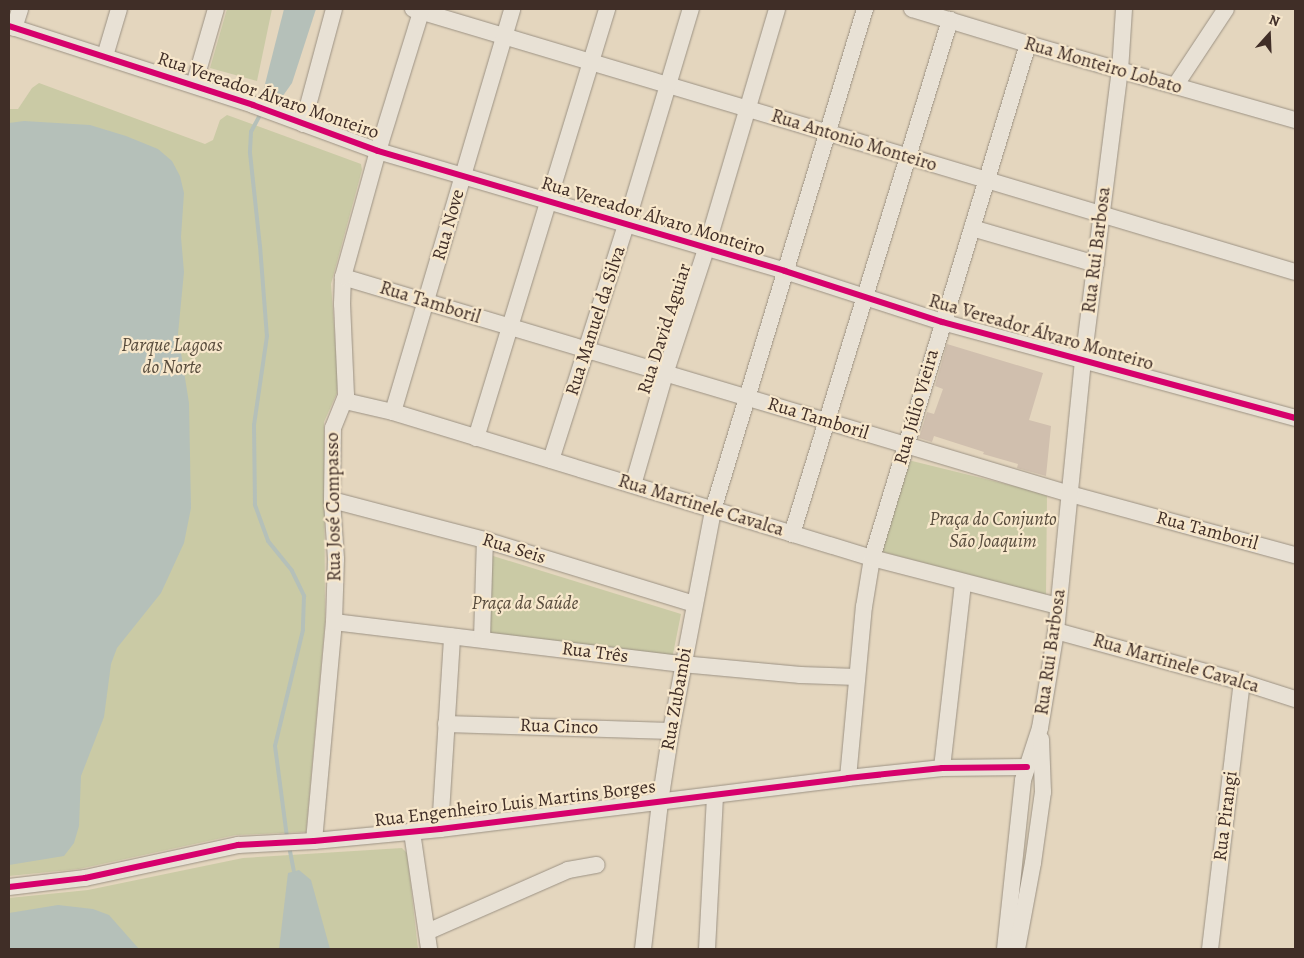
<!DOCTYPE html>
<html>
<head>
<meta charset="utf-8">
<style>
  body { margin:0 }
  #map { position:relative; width:1304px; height:958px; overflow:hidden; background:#e4d6be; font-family:Alegreya,serif }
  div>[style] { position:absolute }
  .green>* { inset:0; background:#cacaa5 }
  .water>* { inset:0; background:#b5c0b9 }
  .stream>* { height:4px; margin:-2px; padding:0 2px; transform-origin:2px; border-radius:2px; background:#b5c0b9 }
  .building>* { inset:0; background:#d0bfae }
  .roads { filter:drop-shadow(0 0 1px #9c9284) drop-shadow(0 0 1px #9c9284) }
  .minor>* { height:16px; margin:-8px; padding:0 8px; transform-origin:8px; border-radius:8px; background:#e8e1d5 }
  .cycleway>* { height:6px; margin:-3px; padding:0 3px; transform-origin:3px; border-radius:3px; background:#d6006c }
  span { translate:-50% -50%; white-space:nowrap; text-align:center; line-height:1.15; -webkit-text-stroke:4.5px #f7e7cb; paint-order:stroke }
  .street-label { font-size:19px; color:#402e27 }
  .park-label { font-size:19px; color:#574b3c; font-style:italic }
  .frame { position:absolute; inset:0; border:10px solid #402e27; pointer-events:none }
  .north { position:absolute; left:1244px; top:10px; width:50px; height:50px; -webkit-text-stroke:4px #f7e7cb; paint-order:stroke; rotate:20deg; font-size:14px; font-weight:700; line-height:20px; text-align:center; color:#402e27 }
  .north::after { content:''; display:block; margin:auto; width:18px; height:22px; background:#402e27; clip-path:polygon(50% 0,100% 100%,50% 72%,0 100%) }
</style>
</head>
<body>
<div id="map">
  <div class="green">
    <i style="clip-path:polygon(227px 9px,272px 9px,257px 81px,210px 68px)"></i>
    <i style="clip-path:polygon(39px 83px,205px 144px,213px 140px,220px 120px,227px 115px,361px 164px,362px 170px,331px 284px,338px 382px,337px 393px,324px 422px,325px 622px,306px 832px,236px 835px,79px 869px,9px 876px,9px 109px,18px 109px,32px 88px)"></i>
    <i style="clip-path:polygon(908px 460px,1047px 494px,1046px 595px,879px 551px)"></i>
    <i style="clip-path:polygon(490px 555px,681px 614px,672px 659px,486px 636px)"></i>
    <i style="clip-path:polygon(402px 848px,407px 853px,418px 949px,9px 949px,9px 898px,88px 890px,243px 858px)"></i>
  </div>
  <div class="water">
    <i style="clip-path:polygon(284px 9px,316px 9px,292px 83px,280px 100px,263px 92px)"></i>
    <i style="clip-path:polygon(24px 121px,90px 125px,126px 136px,158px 149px,172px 161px,180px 176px,184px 193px,181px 237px,184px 272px,178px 334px,189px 403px,191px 508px,184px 543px,161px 593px,117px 648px,111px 664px,104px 717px,81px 776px,79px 826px,74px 843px,64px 856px,9px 865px,9px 123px)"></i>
    <i style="clip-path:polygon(299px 870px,311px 880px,330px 949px,279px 949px,288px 873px)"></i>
    <i style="clip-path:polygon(58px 905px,93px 909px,109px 915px,139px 949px,9px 949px,9px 913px)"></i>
  </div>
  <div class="stream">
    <i style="left:261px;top:113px;width:21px;rotate:118deg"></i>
    <i style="left:251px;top:132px;width:21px;rotate:93deg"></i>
    <i style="left:250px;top:153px;width:94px;rotate:83.9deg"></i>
    <i style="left:260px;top:246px;width:90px;rotate:85.6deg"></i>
    <i style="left:267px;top:336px;width:90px;rotate:98.3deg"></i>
    <i style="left:254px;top:425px;width:80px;rotate:89.3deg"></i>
    <i style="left:255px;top:505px;width:38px;rotate:70deg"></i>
    <i style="left:268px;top:541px;width:38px;rotate:51deg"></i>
    <i style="left:292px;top:571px;width:28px;rotate:64deg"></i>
    <i style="left:304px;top:596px;width:34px;rotate:92deg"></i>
    <i style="left:303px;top:630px;width:119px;rotate:103.6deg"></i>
    <i style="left:275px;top:746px;width:92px;rotate:82.5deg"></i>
    <i style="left:289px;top:846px;width:25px;rotate:79deg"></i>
  </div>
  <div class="building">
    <i style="clip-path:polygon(947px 344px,1043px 373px,1029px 420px,1051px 426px,1046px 476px,1017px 468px,1018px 464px,983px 454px,984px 452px,934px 436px,932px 442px,919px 438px,927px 412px,934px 414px,943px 389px,935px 386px)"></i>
  </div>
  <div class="roads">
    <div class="minor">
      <i style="left:413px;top:9px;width:920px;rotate:16.6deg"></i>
      <i style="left:912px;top:9px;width:121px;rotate:16.8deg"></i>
      <i style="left:1028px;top:44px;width:278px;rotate:15.9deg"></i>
      <i style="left:9px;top:26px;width:256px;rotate:17.9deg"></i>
      <i style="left:253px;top:105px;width:133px;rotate:20.2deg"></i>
      <i style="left:378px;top:151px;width:424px;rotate:16.4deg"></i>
      <i style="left:785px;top:271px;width:165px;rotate:18deg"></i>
      <i style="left:942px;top:322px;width:366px;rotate:15.2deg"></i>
      <i style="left:14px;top:28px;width:20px;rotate:-72deg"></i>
      <i style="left:105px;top:56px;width:49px;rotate:-73.4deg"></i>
      <i style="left:194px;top:85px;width:79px;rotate:-73.9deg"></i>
      <i style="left:1175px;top:86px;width:92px;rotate:-56.5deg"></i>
      <i style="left:303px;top:124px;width:119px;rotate:-74.9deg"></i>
      <i style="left:972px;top:228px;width:129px;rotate:16.2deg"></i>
      <i style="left:343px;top:277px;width:759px;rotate:16.62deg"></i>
      <i style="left:1070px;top:494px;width:233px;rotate:15.2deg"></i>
      <i style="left:345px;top:401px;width:49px;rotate:12.9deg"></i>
      <i style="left:393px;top:412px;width:501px;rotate:16.95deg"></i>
      <i style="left:872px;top:558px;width:192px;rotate:14.5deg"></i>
      <i style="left:393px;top:412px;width:420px;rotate:-73.5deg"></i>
      <i style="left:476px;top:438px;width:449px;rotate:-73deg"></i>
      <i style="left:551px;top:460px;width:247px;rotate:-72.3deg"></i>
      <i style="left:626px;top:225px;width:226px;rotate:-73.3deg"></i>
      <i style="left:633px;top:485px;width:116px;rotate:-73.9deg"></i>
      <i style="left:665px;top:374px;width:132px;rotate:-71.8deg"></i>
      <i style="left:706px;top:249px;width:250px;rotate:-73.5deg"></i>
      <i style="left:332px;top:500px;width:158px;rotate:14.7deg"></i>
      <i style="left:485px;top:540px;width:219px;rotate:17deg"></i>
      <i style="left:792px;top:534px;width:538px;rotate:-72.91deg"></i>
      <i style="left:334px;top:622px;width:351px;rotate:6.9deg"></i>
      <i style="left:682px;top:664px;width:119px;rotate:5.3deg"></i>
      <i style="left:800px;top:675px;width:57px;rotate:2deg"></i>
      <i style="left:1056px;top:631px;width:193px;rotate:15.3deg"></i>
      <i style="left:1242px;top:682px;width:56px;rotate:17.8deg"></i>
      <i style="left:482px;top:639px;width:99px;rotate:-88.3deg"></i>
      <i style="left:446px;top:724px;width:225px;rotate:1.8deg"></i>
      <i style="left:942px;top:768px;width:186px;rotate:-83.5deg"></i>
      <i style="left:848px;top:778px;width:172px;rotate:-84.7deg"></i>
      <i style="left:864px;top:607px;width:50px;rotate:-80.7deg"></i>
      <i style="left:872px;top:558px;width:537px;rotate:-73.12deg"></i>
      <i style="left:440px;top:829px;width:193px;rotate:-86.4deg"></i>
      <i style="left:412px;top:832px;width:118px;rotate:81.7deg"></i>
      <i style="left:314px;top:841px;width:220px;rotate:-84.8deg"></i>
      <i style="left:334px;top:622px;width:63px;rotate:-88.2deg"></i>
      <i style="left:336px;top:559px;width:59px;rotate:-93.9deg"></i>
      <i style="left:332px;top:500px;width:72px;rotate:-89.2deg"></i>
      <i style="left:333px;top:428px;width:35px;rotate:-68deg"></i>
      <i style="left:346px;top:395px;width:91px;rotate:-92.5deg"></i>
      <i style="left:342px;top:304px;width:27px;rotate:-88deg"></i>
      <i style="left:343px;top:277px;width:131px;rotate:-74.5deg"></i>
      <i style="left:378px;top:151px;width:149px;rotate:-72.8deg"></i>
      <i style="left:9px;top:887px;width:77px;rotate:-6.8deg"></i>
      <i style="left:85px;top:878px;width:157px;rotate:-12.2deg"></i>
      <i style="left:238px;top:845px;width:76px;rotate:-3deg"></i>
      <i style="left:314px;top:841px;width:127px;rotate:-5.4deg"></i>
      <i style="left:440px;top:829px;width:411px;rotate:-7.1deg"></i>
      <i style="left:848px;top:778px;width:95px;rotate:-6.1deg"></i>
      <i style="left:942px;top:768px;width:85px;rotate:-0.7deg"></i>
      <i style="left:427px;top:932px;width:154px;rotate:-23.7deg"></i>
      <i style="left:568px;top:870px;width:29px;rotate:-10deg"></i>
      <i style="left:643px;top:949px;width:148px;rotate:-83.4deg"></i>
      <i style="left:660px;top:802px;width:72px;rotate:-81.2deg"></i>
      <i style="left:671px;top:731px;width:225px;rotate:-79.2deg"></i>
      <i style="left:713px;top:510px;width:524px;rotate:-73.12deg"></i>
      <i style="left:707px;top:949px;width:154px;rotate:-87deg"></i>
      <i style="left:1005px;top:949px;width:170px;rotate:-83.9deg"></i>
      <i style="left:1023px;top:780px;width:55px;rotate:-71.9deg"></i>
      <i style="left:1040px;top:728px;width:98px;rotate:-80.6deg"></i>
      <i style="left:1056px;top:631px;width:270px;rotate:-84.3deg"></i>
      <i style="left:1083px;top:362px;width:293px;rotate:-82.8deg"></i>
      <i style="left:1120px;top:71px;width:62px;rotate:-86.3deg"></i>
      <i style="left:1017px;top:949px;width:87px;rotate:-79.5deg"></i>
      <i style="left:1033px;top:863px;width:72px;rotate:-82deg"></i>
      <i style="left:1043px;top:792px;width:53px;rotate:-92.2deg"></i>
      <i style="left:1210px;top:949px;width:269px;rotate:-83.2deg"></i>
    </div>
  </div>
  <div class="cycleway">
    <i style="left:9px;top:26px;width:256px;rotate:17.9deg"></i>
    <i style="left:253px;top:105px;width:133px;rotate:20.2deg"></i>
    <i style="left:378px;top:151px;width:424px;rotate:16.4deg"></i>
    <i style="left:785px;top:271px;width:165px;rotate:18deg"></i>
    <i style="left:942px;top:322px;width:366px;rotate:15.2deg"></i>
    <i style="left:9px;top:887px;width:77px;rotate:-6.8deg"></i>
    <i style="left:85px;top:878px;width:157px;rotate:-12.2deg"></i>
    <i style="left:238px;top:845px;width:76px;rotate:-3deg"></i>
    <i style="left:314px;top:841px;width:127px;rotate:-5.4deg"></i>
    <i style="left:440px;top:829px;width:411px;rotate:-7.1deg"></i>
    <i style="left:848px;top:778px;width:95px;rotate:-6.1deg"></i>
    <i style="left:942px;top:768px;width:85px;rotate:-0.7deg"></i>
  </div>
  <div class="street-label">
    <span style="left:1103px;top:66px;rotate:16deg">Rua Monteiro Lobato</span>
    <span style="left:268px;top:96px;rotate:19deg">Rua Vereador Álvaro Monteiro</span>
    <span style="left:854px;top:141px;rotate:17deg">Rua Antonio Monteiro</span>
    <span style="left:653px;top:217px;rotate:17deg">Rua Vereador Álvaro Monteiro</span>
    <span style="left:449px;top:225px;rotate:-74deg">Rua Nove</span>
    <span style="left:1097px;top:250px;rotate:-83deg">Rua Rui Barbosa</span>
    <span style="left:430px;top:303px;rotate:17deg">Rua Tamboril</span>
    <span style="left:596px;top:321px;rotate:-72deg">Rua Manuel da Silva</span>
    <span style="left:665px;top:329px;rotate:-72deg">Rua David Aguiar</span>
    <span style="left:1041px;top:333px;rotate:16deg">Rua Vereador Álvaro Monteiro</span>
    <span style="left:917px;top:407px;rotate:-74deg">Rua Júlio Vieira</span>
    <span style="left:818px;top:419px;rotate:17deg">Rua Tamboril</span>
    <span style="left:701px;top:506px;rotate:17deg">Rua Martinele Cavalca</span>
    <span style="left:334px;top:507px;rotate:-91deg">Rua José Compasso</span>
    <span style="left:1207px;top:531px;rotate:15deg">Rua Tamboril</span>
    <span style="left:514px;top:549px;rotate:17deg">Rua Seis</span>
    <span style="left:1051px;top:652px;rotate:-82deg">Rua Rui Barbosa</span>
    <span style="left:595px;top:653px;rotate:7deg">Rua Três</span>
    <span style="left:1176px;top:664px;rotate:16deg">Rua Martinele Cavalca</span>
    <span style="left:677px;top:699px;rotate:-80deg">Rua Zubambi</span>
    <span style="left:559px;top:727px;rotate:2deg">Rua Cinco</span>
    <span style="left:515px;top:804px;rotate:-7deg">Rua Engenheiro Luis Martins Borges</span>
    <span style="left:1226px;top:816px;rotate:-83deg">Rua Pirangi</span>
  </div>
  <div class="park-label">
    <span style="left:172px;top:357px">Parque Lagoas<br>do Norte</span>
    <span style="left:993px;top:531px">Praça do Conjunto<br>São Joaquim</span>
    <span style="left:525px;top:604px">Praça da Saúde</span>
  </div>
  <div class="frame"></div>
  <div class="north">N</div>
</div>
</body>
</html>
